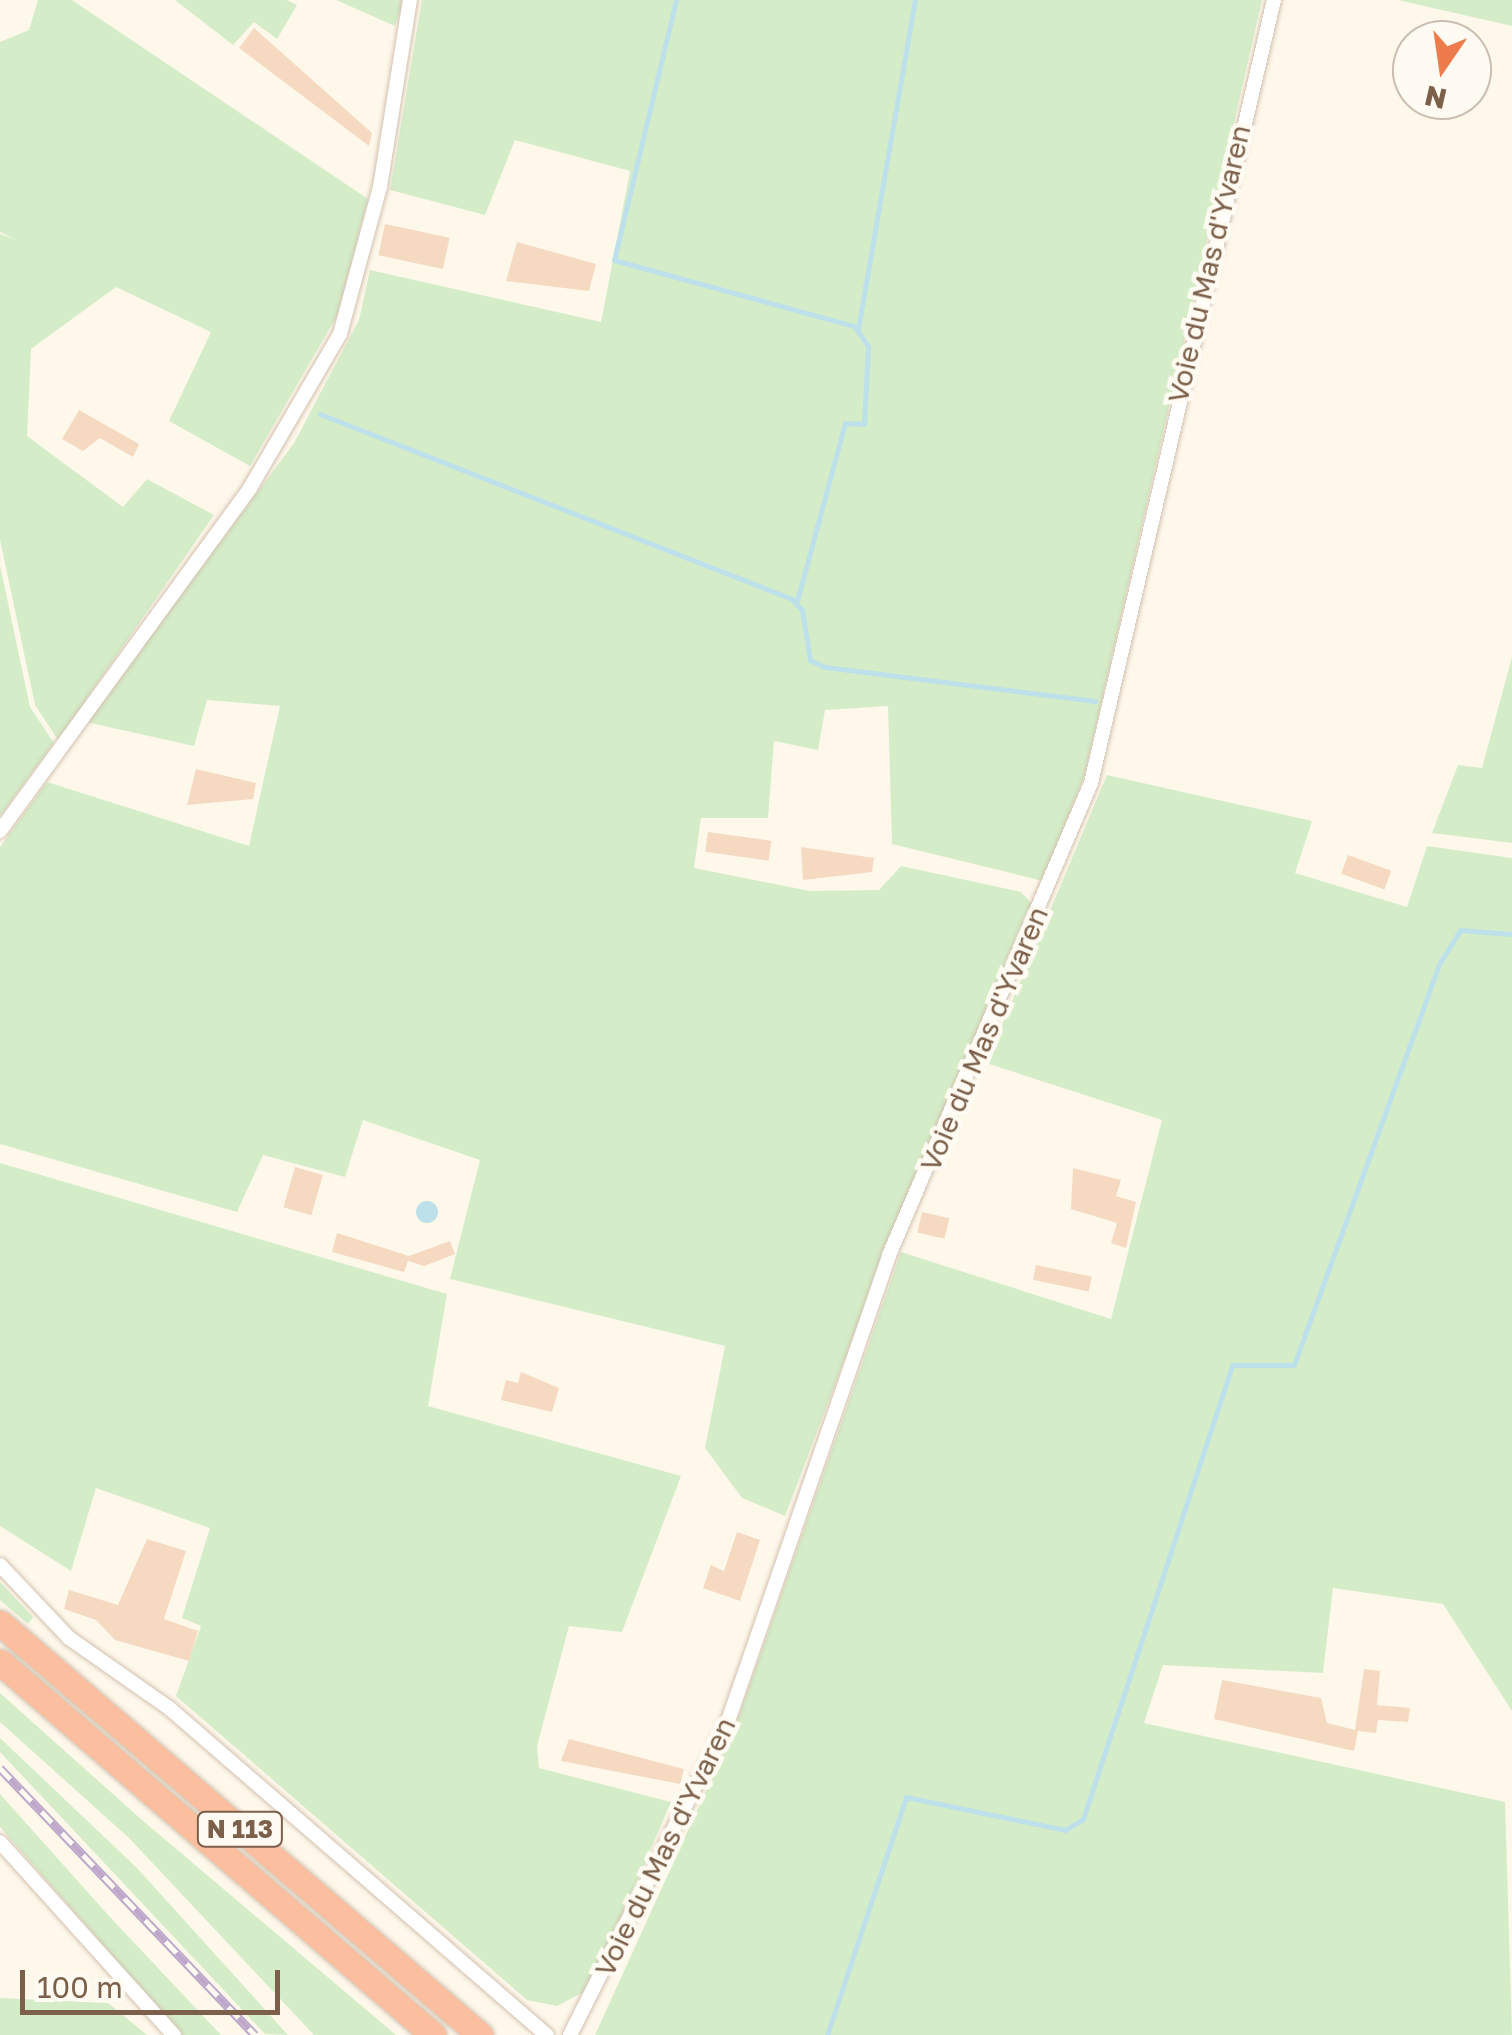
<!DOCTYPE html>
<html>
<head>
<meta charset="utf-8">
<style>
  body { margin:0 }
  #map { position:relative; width:1512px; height:2035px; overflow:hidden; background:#fef8eb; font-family:"Golos Text",sans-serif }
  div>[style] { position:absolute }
  .green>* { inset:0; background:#d4edc8 }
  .water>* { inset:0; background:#bde0ea }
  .round { border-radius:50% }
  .stream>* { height:5px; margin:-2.5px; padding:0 2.5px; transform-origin:2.5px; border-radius:2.5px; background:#bde0ea }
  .building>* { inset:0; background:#f5dac1; transform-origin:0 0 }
  .roads { filter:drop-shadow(0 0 2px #d2c1af) drop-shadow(0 0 2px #d2c1af) }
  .street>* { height:14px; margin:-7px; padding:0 7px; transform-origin:7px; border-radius:7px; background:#fff }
  .highway>* { height:25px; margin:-12.5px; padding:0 12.5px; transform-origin:12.5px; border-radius:12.5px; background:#fbbe9f }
  .rail>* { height:9px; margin-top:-4.5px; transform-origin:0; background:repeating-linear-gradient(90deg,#fffbf3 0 15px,#bda7ca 0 30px); box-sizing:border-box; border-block:2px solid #bda7ca }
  span { translate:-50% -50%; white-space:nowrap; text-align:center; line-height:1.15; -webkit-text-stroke:9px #fffbf3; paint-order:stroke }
  .shield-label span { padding:2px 8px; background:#fffbf3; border:2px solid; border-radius:8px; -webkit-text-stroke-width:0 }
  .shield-label { font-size:25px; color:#7c604b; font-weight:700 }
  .street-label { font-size:28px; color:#7c604b }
  .north { position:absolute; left:1392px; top:20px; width:100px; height:100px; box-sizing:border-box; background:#fffbf3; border:2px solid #cbbdb0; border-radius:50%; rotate:193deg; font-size:28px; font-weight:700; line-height:40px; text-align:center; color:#7c604b }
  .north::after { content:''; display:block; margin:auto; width:35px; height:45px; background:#ed7b4b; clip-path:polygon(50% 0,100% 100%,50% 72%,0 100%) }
  .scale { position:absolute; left:20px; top:1970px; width:260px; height:45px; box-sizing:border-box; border:5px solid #7c604b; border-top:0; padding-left:12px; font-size:30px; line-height:35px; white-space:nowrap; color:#7c604b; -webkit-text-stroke:8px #fffbf3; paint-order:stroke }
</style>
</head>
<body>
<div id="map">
  <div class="green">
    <i style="clip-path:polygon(38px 0,72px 0,368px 199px,338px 314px,250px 466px,169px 421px,211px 332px,116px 287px,31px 349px,27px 436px,123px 507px,147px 479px,214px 515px,58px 740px,35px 705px,0 540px,0 234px,16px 240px,0 232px,0 42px,29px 30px)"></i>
    <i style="clip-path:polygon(175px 0,287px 0,297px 5px,277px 39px,254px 22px,233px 45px)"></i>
    <i style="clip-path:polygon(336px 0,404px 0,395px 26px)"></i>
    <i style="clip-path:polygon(422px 0,1262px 0,1085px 774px,1043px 881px,892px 844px,888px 706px,825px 710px,818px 750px,774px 741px,768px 818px,701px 818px,694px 868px,810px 891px,879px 890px,901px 866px,1021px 892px,1035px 907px,904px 1203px,785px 1516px,742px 1498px,705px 1448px,725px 1346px,450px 1279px,480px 1160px,363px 1120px,345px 1177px,263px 1155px,237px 1212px,0 1144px,0 847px,47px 782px,249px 846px,280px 706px,207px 700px,194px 746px,86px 722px,294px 443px,359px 320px,370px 270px,601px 322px,630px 171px,515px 140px,485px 215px,390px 190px)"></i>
    <i style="clip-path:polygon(1398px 0,1512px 0,1512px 26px)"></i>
    <i style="clip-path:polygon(0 565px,30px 707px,54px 743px,0 816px)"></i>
    <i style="clip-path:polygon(1512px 657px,1512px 843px,1432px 833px,1458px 765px,1482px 768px)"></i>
    <i style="clip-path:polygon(1107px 775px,1312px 821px,1295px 873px,1407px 907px,1427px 846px,1512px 858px,1512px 1711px,1443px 1604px,1333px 1588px,1323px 1673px,1163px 1665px,1144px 1723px,1505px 1802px,1512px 2035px,595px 2035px,735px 1727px,901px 1252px,1111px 1319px,1162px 1120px,986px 1063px)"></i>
    <i style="clip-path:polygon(0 1163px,447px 1294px,428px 1406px,681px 1476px,622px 1632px,569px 1626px,537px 1746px,539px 1768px,671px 1802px,591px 1988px,557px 2006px,527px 2000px,176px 1696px,201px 1626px,182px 1618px,210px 1528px,96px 1488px,71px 1571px,0 1526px)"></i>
    <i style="clip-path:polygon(0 1582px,33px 1617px,28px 1624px,0 1600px)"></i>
    <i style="clip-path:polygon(0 1693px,142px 1820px,396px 2035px,314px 2035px,129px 1838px,0 1722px)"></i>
    <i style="clip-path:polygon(0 1738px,137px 1868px,288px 2035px,265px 2034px,0 1752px)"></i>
    <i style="clip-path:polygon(0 1794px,109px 1916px,221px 2035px,182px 2035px,0 1827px)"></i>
    <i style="clip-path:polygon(0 1998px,108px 2003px,147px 2035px,0 2035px)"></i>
  </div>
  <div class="water">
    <i class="round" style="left:416px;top:1201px;width:22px;height:22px"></i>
  </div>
  <div class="stream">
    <i style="left:676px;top:0;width:267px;rotate:103.4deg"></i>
    <i style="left:614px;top:260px;width:249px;rotate:15.4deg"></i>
    <i style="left:854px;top:326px;width:24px;rotate:55deg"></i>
    <i style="left:868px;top:346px;width:78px;rotate:92.9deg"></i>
    <i style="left:864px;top:424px;width:19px;rotate:-177deg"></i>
    <i style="left:845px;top:423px;width:188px;rotate:105.1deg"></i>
    <i style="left:858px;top:329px;width:334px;rotate:-80.2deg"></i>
    <i style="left:320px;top:414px;width:507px;rotate:21.4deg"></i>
    <i style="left:792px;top:599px;width:15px;rotate:48deg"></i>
    <i style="left:802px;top:610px;width:51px;rotate:80.9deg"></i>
    <i style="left:810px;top:660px;width:17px;rotate:25deg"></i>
    <i style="left:825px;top:667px;width:272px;rotate:7.2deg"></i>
    <i style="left:827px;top:2035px;width:251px;rotate:-71.6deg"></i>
    <i style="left:906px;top:1797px;width:162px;rotate:11.7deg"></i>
    <i style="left:1065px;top:1830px;width:21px;rotate:-31deg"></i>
    <i style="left:1083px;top:1819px;width:478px;rotate:-71.8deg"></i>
    <i style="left:1232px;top:1365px;width:62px"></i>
    <i style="left:1294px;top:1365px;width:426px;rotate:-70.1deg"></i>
    <i style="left:1439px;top:964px;width:40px;rotate:-58deg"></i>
    <i style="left:1460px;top:930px;width:52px;rotate:4.4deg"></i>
  </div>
  <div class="building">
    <i style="clip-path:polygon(254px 28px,372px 133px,369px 146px,239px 48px)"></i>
    <i style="left:385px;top:224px;width:66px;height:32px;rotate:12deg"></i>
    <i style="clip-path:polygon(517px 242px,596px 264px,589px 291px,506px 281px)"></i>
    <i style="clip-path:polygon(79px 410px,139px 444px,133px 457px,100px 438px,83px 451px,62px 439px)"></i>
    <i style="clip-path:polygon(196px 769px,256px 783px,253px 799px,187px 805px)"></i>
    <i style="left:708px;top:832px;width:64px;height:20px;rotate:8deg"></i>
    <i style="clip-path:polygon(801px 847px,874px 858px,872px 872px,803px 880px)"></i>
    <i style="left:1348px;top:855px;width:46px;height:20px;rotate:20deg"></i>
    <i style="left:295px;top:1167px;width:29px;height:42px;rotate:16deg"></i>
    <i style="clip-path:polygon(1073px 1168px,1121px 1180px,1116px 1196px,1136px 1202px,1126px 1248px,1111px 1243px,1117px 1223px,1071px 1209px)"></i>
    <i style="left:922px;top:1212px;width:28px;height:21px;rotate:13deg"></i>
    <i style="clip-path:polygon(337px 1233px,409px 1256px,450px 1241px,455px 1254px,424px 1266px,408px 1261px,404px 1272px,332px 1252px)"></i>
    <i style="left:1036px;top:1265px;width:57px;height:15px;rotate:12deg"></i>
    <i style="clip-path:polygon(521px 1372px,559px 1388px,552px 1412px,501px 1400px,506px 1380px,518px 1383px)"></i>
    <i style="clip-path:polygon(737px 1532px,760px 1540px,740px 1601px,703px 1588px,711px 1565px,724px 1571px)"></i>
    <i style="clip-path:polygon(147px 1539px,186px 1551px,164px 1619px,198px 1631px,189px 1661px,115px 1640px,96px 1620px,64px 1609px,69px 1590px,118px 1605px)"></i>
    <i style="clip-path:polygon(1364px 1669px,1380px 1671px,1377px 1705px,1410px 1708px,1408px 1722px,1378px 1720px,1376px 1733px,1358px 1731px,1354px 1751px,1214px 1719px,1222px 1680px,1321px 1698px,1327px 1723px,1355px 1730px)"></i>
    <i style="clip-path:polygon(569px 1739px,684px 1769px,680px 1784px,561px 1761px)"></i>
  </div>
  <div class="roads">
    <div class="street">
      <i style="left:0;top:831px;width:424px;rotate:-53.9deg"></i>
      <i style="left:250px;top:488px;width:178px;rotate:-59.7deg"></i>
      <i style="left:340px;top:334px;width:152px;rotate:-74.8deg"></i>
      <i style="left:380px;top:187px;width:189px;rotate:-80.9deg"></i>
      <i style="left:0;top:1565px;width:100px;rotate:46.6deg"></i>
      <i style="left:69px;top:1638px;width:122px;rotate:35deg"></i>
      <i style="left:169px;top:1708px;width:500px;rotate:40.9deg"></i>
      <i style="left:0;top:1842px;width:260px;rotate:48deg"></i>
      <i style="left:570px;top:2035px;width:352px;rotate:-63.3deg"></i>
      <i style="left:728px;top:1721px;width:493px;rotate:-70.9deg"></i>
      <i style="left:889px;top:1255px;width:513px;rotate:-66.83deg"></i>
      <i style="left:1091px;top:783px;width:804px;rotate:-76.85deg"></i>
    </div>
    <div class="highway">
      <i style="left:0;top:1623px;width:633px;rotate:40.64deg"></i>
      <i style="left:0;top:1662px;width:572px;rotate:40.74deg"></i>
    </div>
  </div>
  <div class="rail">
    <i style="left:0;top:1768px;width:369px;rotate:46.3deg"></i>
  </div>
  <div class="shield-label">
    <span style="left:240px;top:1829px">N 113</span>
  </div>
  <div class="street-label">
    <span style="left:1209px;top:264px;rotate:-77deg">Voie du Mas d'Yvaren</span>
    <span style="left:984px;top:1039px;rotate:-67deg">Voie du Mas d'Yvaren</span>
    <span style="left:665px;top:1847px;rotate:-64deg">Voie du Mas d'Yvaren</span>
  </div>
  <div class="north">N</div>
  <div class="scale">100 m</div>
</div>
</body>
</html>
